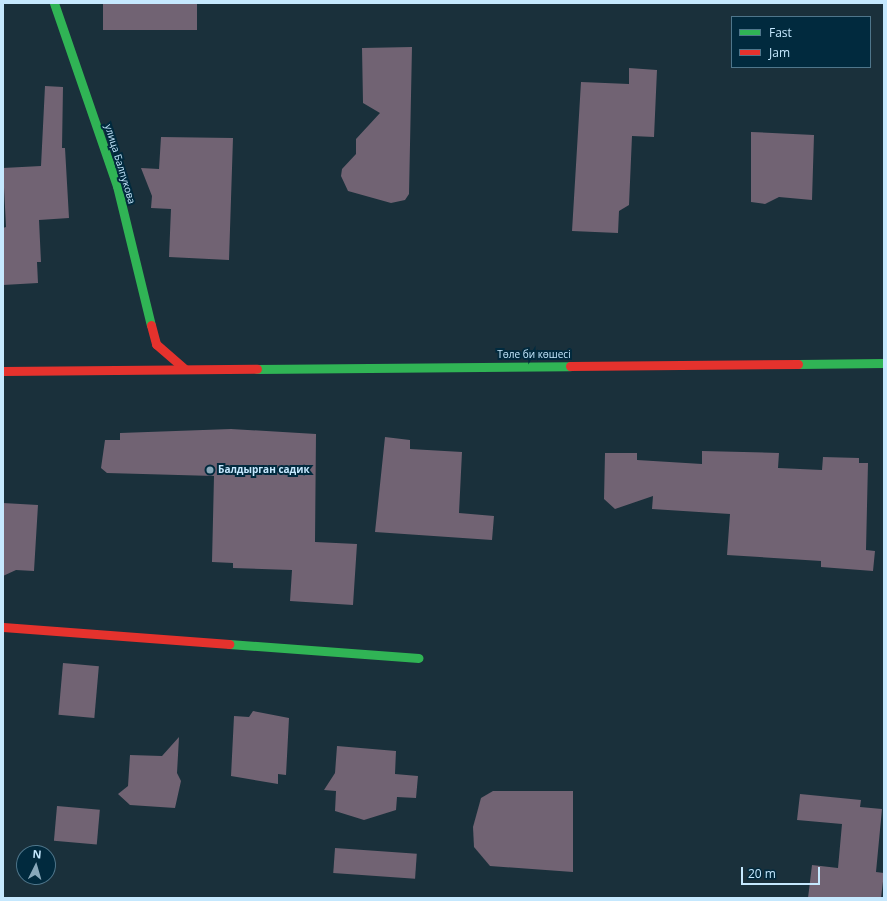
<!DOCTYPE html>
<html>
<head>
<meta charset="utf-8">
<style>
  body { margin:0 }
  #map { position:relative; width:887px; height:901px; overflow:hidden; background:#1a303b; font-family:"Open Sans",sans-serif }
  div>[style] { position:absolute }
  .building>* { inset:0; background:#716373; transform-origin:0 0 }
  .fast>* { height:9px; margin:-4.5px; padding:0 4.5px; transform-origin:4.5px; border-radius:4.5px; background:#30b455 }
  .jam>* { height:9px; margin:-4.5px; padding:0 4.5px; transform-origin:4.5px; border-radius:4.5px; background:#e5322d }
  .dots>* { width:11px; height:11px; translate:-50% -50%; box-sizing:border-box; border:2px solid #012a3e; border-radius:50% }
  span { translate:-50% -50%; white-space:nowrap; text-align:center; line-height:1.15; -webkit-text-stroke:4px #012a3e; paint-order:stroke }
  .street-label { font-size:10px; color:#c5e8fe }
  .poi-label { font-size:10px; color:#c5e8fe; font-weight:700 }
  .left { translate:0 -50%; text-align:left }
  .frame { position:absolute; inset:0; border:4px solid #c5e8fe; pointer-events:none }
  .legend { position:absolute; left:731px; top:16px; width:140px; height:52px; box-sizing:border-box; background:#012a3e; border:1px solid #4f768b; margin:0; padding:5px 7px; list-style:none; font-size:12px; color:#c5e8fe }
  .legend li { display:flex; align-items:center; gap:8px; height:20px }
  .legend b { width:20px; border:1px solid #4f768b }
  .north { position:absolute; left:16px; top:845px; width:40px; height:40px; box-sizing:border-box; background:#012a3e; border:1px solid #4f768b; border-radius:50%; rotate:5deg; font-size:11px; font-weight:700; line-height:16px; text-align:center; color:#c5e8fe }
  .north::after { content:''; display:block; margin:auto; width:14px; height:18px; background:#89a8ba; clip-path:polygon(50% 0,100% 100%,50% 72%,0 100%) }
  .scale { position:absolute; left:741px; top:867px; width:79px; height:18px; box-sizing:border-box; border:2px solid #c5e8fe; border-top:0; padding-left:5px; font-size:12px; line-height:14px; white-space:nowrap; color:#c5e8fe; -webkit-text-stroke:3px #012a3e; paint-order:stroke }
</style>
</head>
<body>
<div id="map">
  <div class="building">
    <i style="left:103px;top:3px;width:94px;height:27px"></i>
    <i style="clip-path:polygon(412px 47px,409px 194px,405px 200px,391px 203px,348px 191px,341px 176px,342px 169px,356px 154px,356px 139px,380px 113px,363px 103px,362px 48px)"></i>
    <i style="clip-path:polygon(629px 68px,657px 70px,654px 137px,632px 136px,629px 205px,619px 211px,618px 233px,572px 231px,581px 82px,629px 84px)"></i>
    <i style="clip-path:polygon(45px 86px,63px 87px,62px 148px,65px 148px,69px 218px,39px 220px,41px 262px,37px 262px,38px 283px,3px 285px,3px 228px,6px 227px,3px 168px,41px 166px)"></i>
    <i style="clip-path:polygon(751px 132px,814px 135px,812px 200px,779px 197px,765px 204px,751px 202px)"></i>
    <i style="clip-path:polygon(161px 137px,233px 138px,229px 260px,169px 257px,171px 209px,151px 208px,152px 196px,141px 168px,159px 169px)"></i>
    <i style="clip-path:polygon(231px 429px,316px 434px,315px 542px,357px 544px,353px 605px,290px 601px,292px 570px,233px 568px,233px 563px,212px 562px,214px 476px,107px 473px,101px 468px,105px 440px,120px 440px,120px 433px)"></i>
    <i style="clip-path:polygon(385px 437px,410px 440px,410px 449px,462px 452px,459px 513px,494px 516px,492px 540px,375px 532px)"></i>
    <i style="clip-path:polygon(702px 451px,779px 453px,778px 468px,822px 470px,823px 457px,859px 458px,859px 463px,868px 463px,866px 550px,875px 551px,873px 571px,821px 567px,821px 561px,727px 555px,730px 514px,652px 509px,653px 496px,615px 509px,604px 499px,605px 453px,637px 453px,637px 460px,702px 464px)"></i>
    <i style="clip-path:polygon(3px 503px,38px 505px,34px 571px,16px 570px,3px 576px)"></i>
    <i style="left:63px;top:663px;width:36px;height:52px;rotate:5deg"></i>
    <i style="clip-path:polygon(253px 711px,289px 718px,286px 775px,278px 774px,278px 784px,231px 776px,234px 716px,249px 717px)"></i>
    <i style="clip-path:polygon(179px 737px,177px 773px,181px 781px,175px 808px,130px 805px,118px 794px,128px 786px,130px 755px,162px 756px)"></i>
    <i style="clip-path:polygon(337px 746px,396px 751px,395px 774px,418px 776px,416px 798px,397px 797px,396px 810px,364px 820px,335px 811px,336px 791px,324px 790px,335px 773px)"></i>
    <i style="clip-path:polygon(493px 791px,573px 791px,573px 872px,490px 866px,474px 847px,473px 827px,481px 798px)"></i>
    <i style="clip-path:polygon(800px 794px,861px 800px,860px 807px,882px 809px,876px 872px,884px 873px,881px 898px,808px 898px,812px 865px,838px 868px,842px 824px,797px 820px)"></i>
    <i style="left:57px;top:806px;width:43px;height:35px;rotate:5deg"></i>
    <i style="left:335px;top:848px;width:82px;height:25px;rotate:4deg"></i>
  </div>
  <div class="fast">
    <i style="left:54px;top:3px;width:194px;rotate:71deg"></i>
    <i style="left:117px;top:186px;width:143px;rotate:76.3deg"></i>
    <i style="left:798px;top:364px;width:86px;rotate:-0.7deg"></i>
    <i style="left:257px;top:369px;width:313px;rotate:-0.5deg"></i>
    <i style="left:229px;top:644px;width:190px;rotate:4.2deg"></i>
  </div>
  <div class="jam">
    <i style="left:151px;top:325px;width:20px;rotate:75deg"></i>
    <i style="left:156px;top:344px;width:38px;rotate:41deg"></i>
    <i style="left:570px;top:366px;width:228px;rotate:-0.5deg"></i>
    <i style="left:3px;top:371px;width:254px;rotate:-0.5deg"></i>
    <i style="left:3px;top:627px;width:227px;rotate:4.3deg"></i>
  </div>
  <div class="dots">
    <i style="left:210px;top:470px;background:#89a8ba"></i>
  </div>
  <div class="street-label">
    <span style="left:120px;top:164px;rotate:73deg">улица Балпукова</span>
    <span style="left:534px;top:355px">Төле би көшесі</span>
  </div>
  <div class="poi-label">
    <span class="left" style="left:218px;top:470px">Балдырган садик</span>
  </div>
  <div class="frame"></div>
  <ul class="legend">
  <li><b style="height:5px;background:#30b455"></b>Fast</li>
  <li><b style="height:5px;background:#e5322d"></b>Jam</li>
  </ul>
  <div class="north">N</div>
  <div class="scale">20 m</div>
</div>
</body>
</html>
